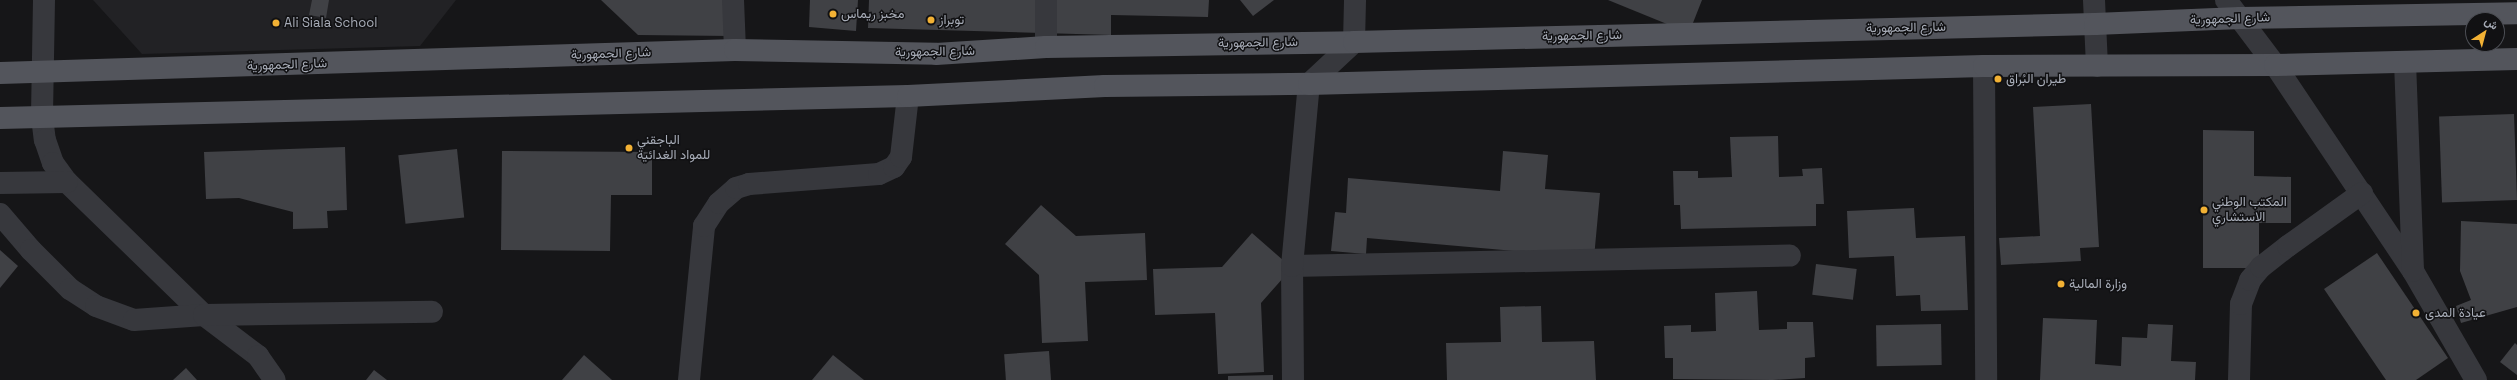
<!DOCTYPE html>
<html>
<head>
<meta charset="utf-8">
<style>
  body { margin:0 }
  #map { position:relative; width:2517px; height:380px; overflow:hidden; background:#161618; font-family:"Space Grotesk",Vazirmatn,sans-serif }
  div>[style] { position:absolute }
  .built>* { inset:0; background:#222225 }
  .building>* { inset:0; background:#404145; transform-origin:0 0 }
  .minor>* { height:22px; margin:-11px; padding:0 11px; transform-origin:11px; border-radius:11px; background:#37383d }
  .major>* { height:22px; margin:-11px; padding:0 11px; transform-origin:11px; border-radius:11px; background:#53555c }
  .dots>* { width:11px; height:11px; translate:-50% -50%; box-sizing:border-box; border:2px solid #111113; border-radius:50% }
  span { translate:-50% -50%; white-space:nowrap; text-align:center; line-height:1.15; -webkit-text-stroke:3px #111113; paint-order:stroke }
  .poi-label { font-size:13px; color:#a8adb8 }
  .left { translate:0 -50%; text-align:left }
  .street-label { font-size:13px; color:#a8adb8 }
  .north { position:absolute; left:2465px; top:12px; width:40px; height:40px; box-sizing:border-box; background:#111113; border:1px solid #4d4f55; border-radius:50%; rotate:36deg; font-size:11px; font-weight:700; line-height:16px; text-align:center; color:#a8adb8 }
  .north::after { content:''; display:block; margin:auto; width:14px; height:18px; background:#f2b134; clip-path:polygon(50% 0,100% 100%,50% 72%,0 100%) }
</style>
</head>
<body>
<div id="map">
  <div class="built">
    <i style="clip-path:polygon(93px 0,456px 0,420px 46px,142px 54px)"></i>
  </div>
  <div class="building">
    <i style="clip-path:polygon(312px 0,329px 0,326px 18px,309px 15px)"></i>
    <i style="clip-path:polygon(601px 0,729px 0,731px 36px,638px 35px)"></i>
    <i style="clip-path:polygon(810px 0,858px 0,856px 31px,809px 27px)"></i>
    <i style="clip-path:polygon(869px 0,1209px 0,1208px 17px,1111px 15px,1111px 35px,868px 28px)"></i>
    <i style="clip-path:polygon(1240px 0,1274px 0,1253px 16px)"></i>
    <i style="clip-path:polygon(1608px 0,1702px 0,1689px 33px)"></i>
    <i style="clip-path:polygon(2091px 104px,2099px 247px,2080px 248px,2081px 261px,2001px 265px,1999px 238px,2040px 236px,2033px 107px)"></i>
    <i style="left:2514px;top:114px;width:86px;height:75px;rotate:88deg"></i>
    <i style="clip-path:polygon(2203px 130px,2254px 131px,2254px 176px,2291px 177px,2291px 223px,2259px 223px,2259px 268px,2203px 268px)"></i>
    <i style="clip-path:polygon(1778px 136px,1779px 177px,1803px 176px,1802px 169px,1822px 168px,1824px 204px,1816px 204px,1816px 226px,1681px 229px,1680px 205px,1674px 205px,1673px 171px,1698px 171px,1698px 178px,1732px 177px,1730px 137px)"></i>
    <i style="clip-path:polygon(345px 147px,347px 210px,327px 211px,328px 228px,293px 229px,293px 212px,239px 198px,206px 199px,204px 152px)"></i>
    <i style="left:457px;top:149px;width:69px;height:59px;rotate:84deg"></i>
    <i style="clip-path:polygon(502px 151px,652px 152px,652px 195px,611px 195px,610px 251px,501px 250px)"></i>
    <i style="clip-path:polygon(1503px 151px,1548px 155px,1545px 189px,1600px 193px,1594px 258px,1367px 238px,1366px 254px,1331px 251px,1335px 212px,1346px 213px,1348px 178px,1500px 191px)"></i>
    <i style="clip-path:polygon(1041px 205px,1076px 236px,1145px 233px,1147px 280px,1085px 282px,1088px 341px,1042px 343px,1039px 275px,1005px 244px)"></i>
    <i style="clip-path:polygon(1914px 208px,1916px 238px,1965px 236px,1968px 310px,1921px 311px,1920px 295px,1896px 296px,1894px 256px,1849px 258px,1847px 211px)"></i>
    <i style="clip-path:polygon(2461px 221px,2517px 224px,2517px 307px,2461px 323px,2456px 306px,2471px 300px,2460px 271px)"></i>
    <i style="clip-path:polygon(1252px 233px,1292px 268px,1261px 303px,1264px 372px,1218px 374px,1215px 313px,1155px 315px,1153px 269px,1222px 267px)"></i>
    <i style="clip-path:polygon(0 250px,18px 266px,0 288px)"></i>
    <i style="clip-path:polygon(2377px 253px,2448px 358px,2416px 380px,2386px 380px,2324px 289px)"></i>
    <i style="left:1816px;top:264px;width:41px;height:31px;rotate:7deg"></i>
    <i style="clip-path:polygon(1757px 291px,1759px 330px,1787px 329px,1787px 322px,1813px 322px,1815px 357px,1805px 358px,1805px 378px,1773px 380px,1673px 379px,1673px 358px,1665px 358px,1664px 326px,1691px 325px,1691px 332px,1716px 331px,1715px 293px)"></i>
    <i style="clip-path:polygon(1541px 306px,1542px 342px,1594px 341px,1596px 380px,1447px 380px,1446px 343px,1501px 342px,1500px 307px)"></i>
    <i style="clip-path:polygon(2043px 318px,2097px 320px,2095px 364px,2121px 366px,2122px 337px,2147px 338px,2148px 324px,2173px 325px,2171px 361px,2196px 362px,2195px 380px,2040px 380px)"></i>
    <i style="left:1941px;top:324px;width:41px;height:65px;rotate:89deg"></i>
    <i style="clip-path:polygon(2515px 343px,2517px 345px,2517px 375px,2500px 362px)"></i>
    <i style="left:1049px;top:351px;width:29px;height:45px;rotate:86deg"></i>
    <i style="clip-path:polygon(584px 355px,612px 380px,562px 380px)"></i>
    <i style="clip-path:polygon(833px 355px,864px 380px,812px 380px)"></i>
    <i style="clip-path:polygon(186px 368px,197px 380px,173px 380px)"></i>
    <i style="clip-path:polygon(374px 370px,387px 380px,366px 380px)"></i>
    <i style="clip-path:polygon(1273px 375px,1273px 380px,1228px 380px,1228px 376px)"></i>
  </div>
  <div class="minor">
    <i style="left:44px;top:0;width:117px;rotate:91deg"></i>
    <i style="left:42px;top:117px;width:23px;rotate:83deg"></i>
    <i style="left:45px;top:140px;width:24px;rotate:71deg"></i>
    <i style="left:53px;top:163px;width:24px;rotate:54deg"></i>
    <i style="left:67px;top:182px;width:191px;rotate:44.2deg"></i>
    <i style="left:204px;top:315px;width:68px;rotate:37.2deg"></i>
    <i style="left:258px;top:356px;width:29px;rotate:55deg"></i>
    <i style="left:733px;top:0;width:50px;rotate:87.7deg"></i>
    <i style="left:1046px;top:0;width:47px;rotate:90deg"></i>
    <i style="left:2094px;top:0;width:66px;rotate:87.4deg"></i>
    <i style="left:2226px;top:0;width:81px;rotate:53deg"></i>
    <i style="left:2275px;top:65px;width:248px;rotate:56.2deg"></i>
    <i style="left:2413px;top:271px;width:126px;rotate:60deg"></i>
    <i style="left:2405px;top:62px;width:209px;rotate:87.8deg"></i>
    <i style="left:1984px;top:66px;width:314px;rotate:89.6deg"></i>
    <i style="left:0;top:183px;width:67px;rotate:-0.9deg"></i>
    <i style="left:0;top:214px;width:48px;rotate:49.3deg"></i>
    <i style="left:31px;top:250px;width:55px;rotate:45deg"></i>
    <i style="left:70px;top:289px;width:31px;rotate:33deg"></i>
    <i style="left:96px;top:306px;width:40px;rotate:20.2deg"></i>
    <i style="left:134px;top:320px;width:70px;rotate:-4.1deg"></i>
    <i style="left:204px;top:315px;width:228px;rotate:-0.8deg"></i>
    <i style="left:1292px;top:266px;width:498px;rotate:-1.2deg"></i>
    <i style="left:689px;top:380px;width:155px;rotate:-84.4deg"></i>
    <i style="left:704px;top:226px;width:27px;rotate:-57deg"></i>
    <i style="left:719px;top:203px;width:23px;rotate:-41deg"></i>
    <i style="left:736px;top:188px;width:14px;rotate:-17deg"></i>
    <i style="left:749px;top:184px;width:130px;rotate:-4.4deg"></i>
    <i style="left:879px;top:174px;width:17px;rotate:-25deg"></i>
    <i style="left:894px;top:167px;width:12px;rotate:-55deg"></i>
    <i style="left:901px;top:157px;width:61px;rotate:-83.5deg"></i>
    <i style="left:1293px;top:380px;width:114px;rotate:-90.5deg"></i>
    <i style="left:1292px;top:266px;width:183px;rotate:-84.7deg"></i>
    <i style="left:1309px;top:84px;width:62px;rotate:-43deg"></i>
    <i style="left:1354px;top:42px;width:42px;rotate:-88.6deg"></i>
    <i style="left:2239px;top:380px;width:76px;rotate:-88.5deg"></i>
    <i style="left:2241px;top:304px;width:26px;rotate:-69deg"></i>
    <i style="left:2250px;top:280px;width:17px;rotate:-50deg"></i>
    <i style="left:2261px;top:267px;width:34px;rotate:-38deg"></i>
    <i style="left:2288px;top:246px;width:91px;rotate:-35.6deg"></i>
  </div>
  <div class="major">
    <i style="left:0;top:73px;width:735px;rotate:-1.79deg"></i>
    <i style="left:735px;top:50px;width:201px;rotate:1.1deg"></i>
    <i style="left:936px;top:54px;width:110px;rotate:-3.6deg"></i>
    <i style="left:1046px;top:47px;width:308px;rotate:-0.9deg"></i>
    <i style="left:1354px;top:42px;width:741px;rotate:-1.39deg"></i>
    <i style="left:2095px;top:24px;width:145px;rotate:-2.4deg"></i>
    <i style="left:2240px;top:18px;width:277px;rotate:-1deg"></i>
    <i style="left:0;top:118px;width:908px;rotate:-1.39deg"></i>
    <i style="left:908px;top:96px;width:197px;rotate:-2.9deg"></i>
    <i style="left:1105px;top:86px;width:204px;rotate:-0.6deg"></i>
    <i style="left:1309px;top:84px;width:675px;rotate:-1.53deg"></i>
    <i style="left:1984px;top:66px;width:291px;rotate:-0.2deg"></i>
    <i style="left:2275px;top:65px;width:242px;rotate:-1.4deg"></i>
  </div>
  <div class="dots">
    <i style="left:833px;top:14px;background:#f2b134"></i>
    <i style="left:931px;top:20px;background:#f2b134"></i>
    <i style="left:276px;top:23px;background:#f2b134"></i>
    <i style="left:1998px;top:79px;background:#f2b134"></i>
    <i style="left:629px;top:148px;background:#f2b134"></i>
    <i style="left:2204px;top:210px;background:#f2b134"></i>
    <i style="left:2061px;top:284px;background:#f2b134"></i>
    <i style="left:2416px;top:313px;background:#f2b134"></i>
  </div>
  <div class="poi-label">
    <span class="left" style="left:841px;top:14px">مخبز ريماس</span>
    <span class="left" style="left:939px;top:20px">توبراز</span>
    <span class="left" style="left:284px;top:23px">Ali Siala School</span>
    <span class="left" style="left:2006px;top:79px">طيران البُراق</span>
    <span class="left" style="left:637px;top:148px">الباجقني<br>للمواد الغدائية</span>
    <span class="left" style="left:2212px;top:210px">المكتب الوطني<br>الاستشاري</span>
    <span class="left" style="left:2069px;top:284px">وزارة المالية</span>
    <span class="left" style="left:2425px;top:313px">عيادة المدى</span>
  </div>
  <div class="street-label">
    <span style="left:2230px;top:19px;rotate:-2deg">شارع الجمهورية</span>
    <span style="left:1906px;top:28px;rotate:-1deg">شارع الجمهورية</span>
    <span style="left:1582px;top:36px;rotate:-1deg">شارع الجمهورية</span>
    <span style="left:1258px;top:43px;rotate:-1deg">شارع الجمهورية</span>
    <span style="left:935px;top:52px;rotate:-1deg">شارع الجمهورية</span>
    <span style="left:611px;top:54px;rotate:-2deg">شارع الجمهورية</span>
    <span style="left:287px;top:65px;rotate:-2deg">شارع الجمهورية</span>
  </div>
  <div class="north">ش</div>
</div>
</body>
</html>
